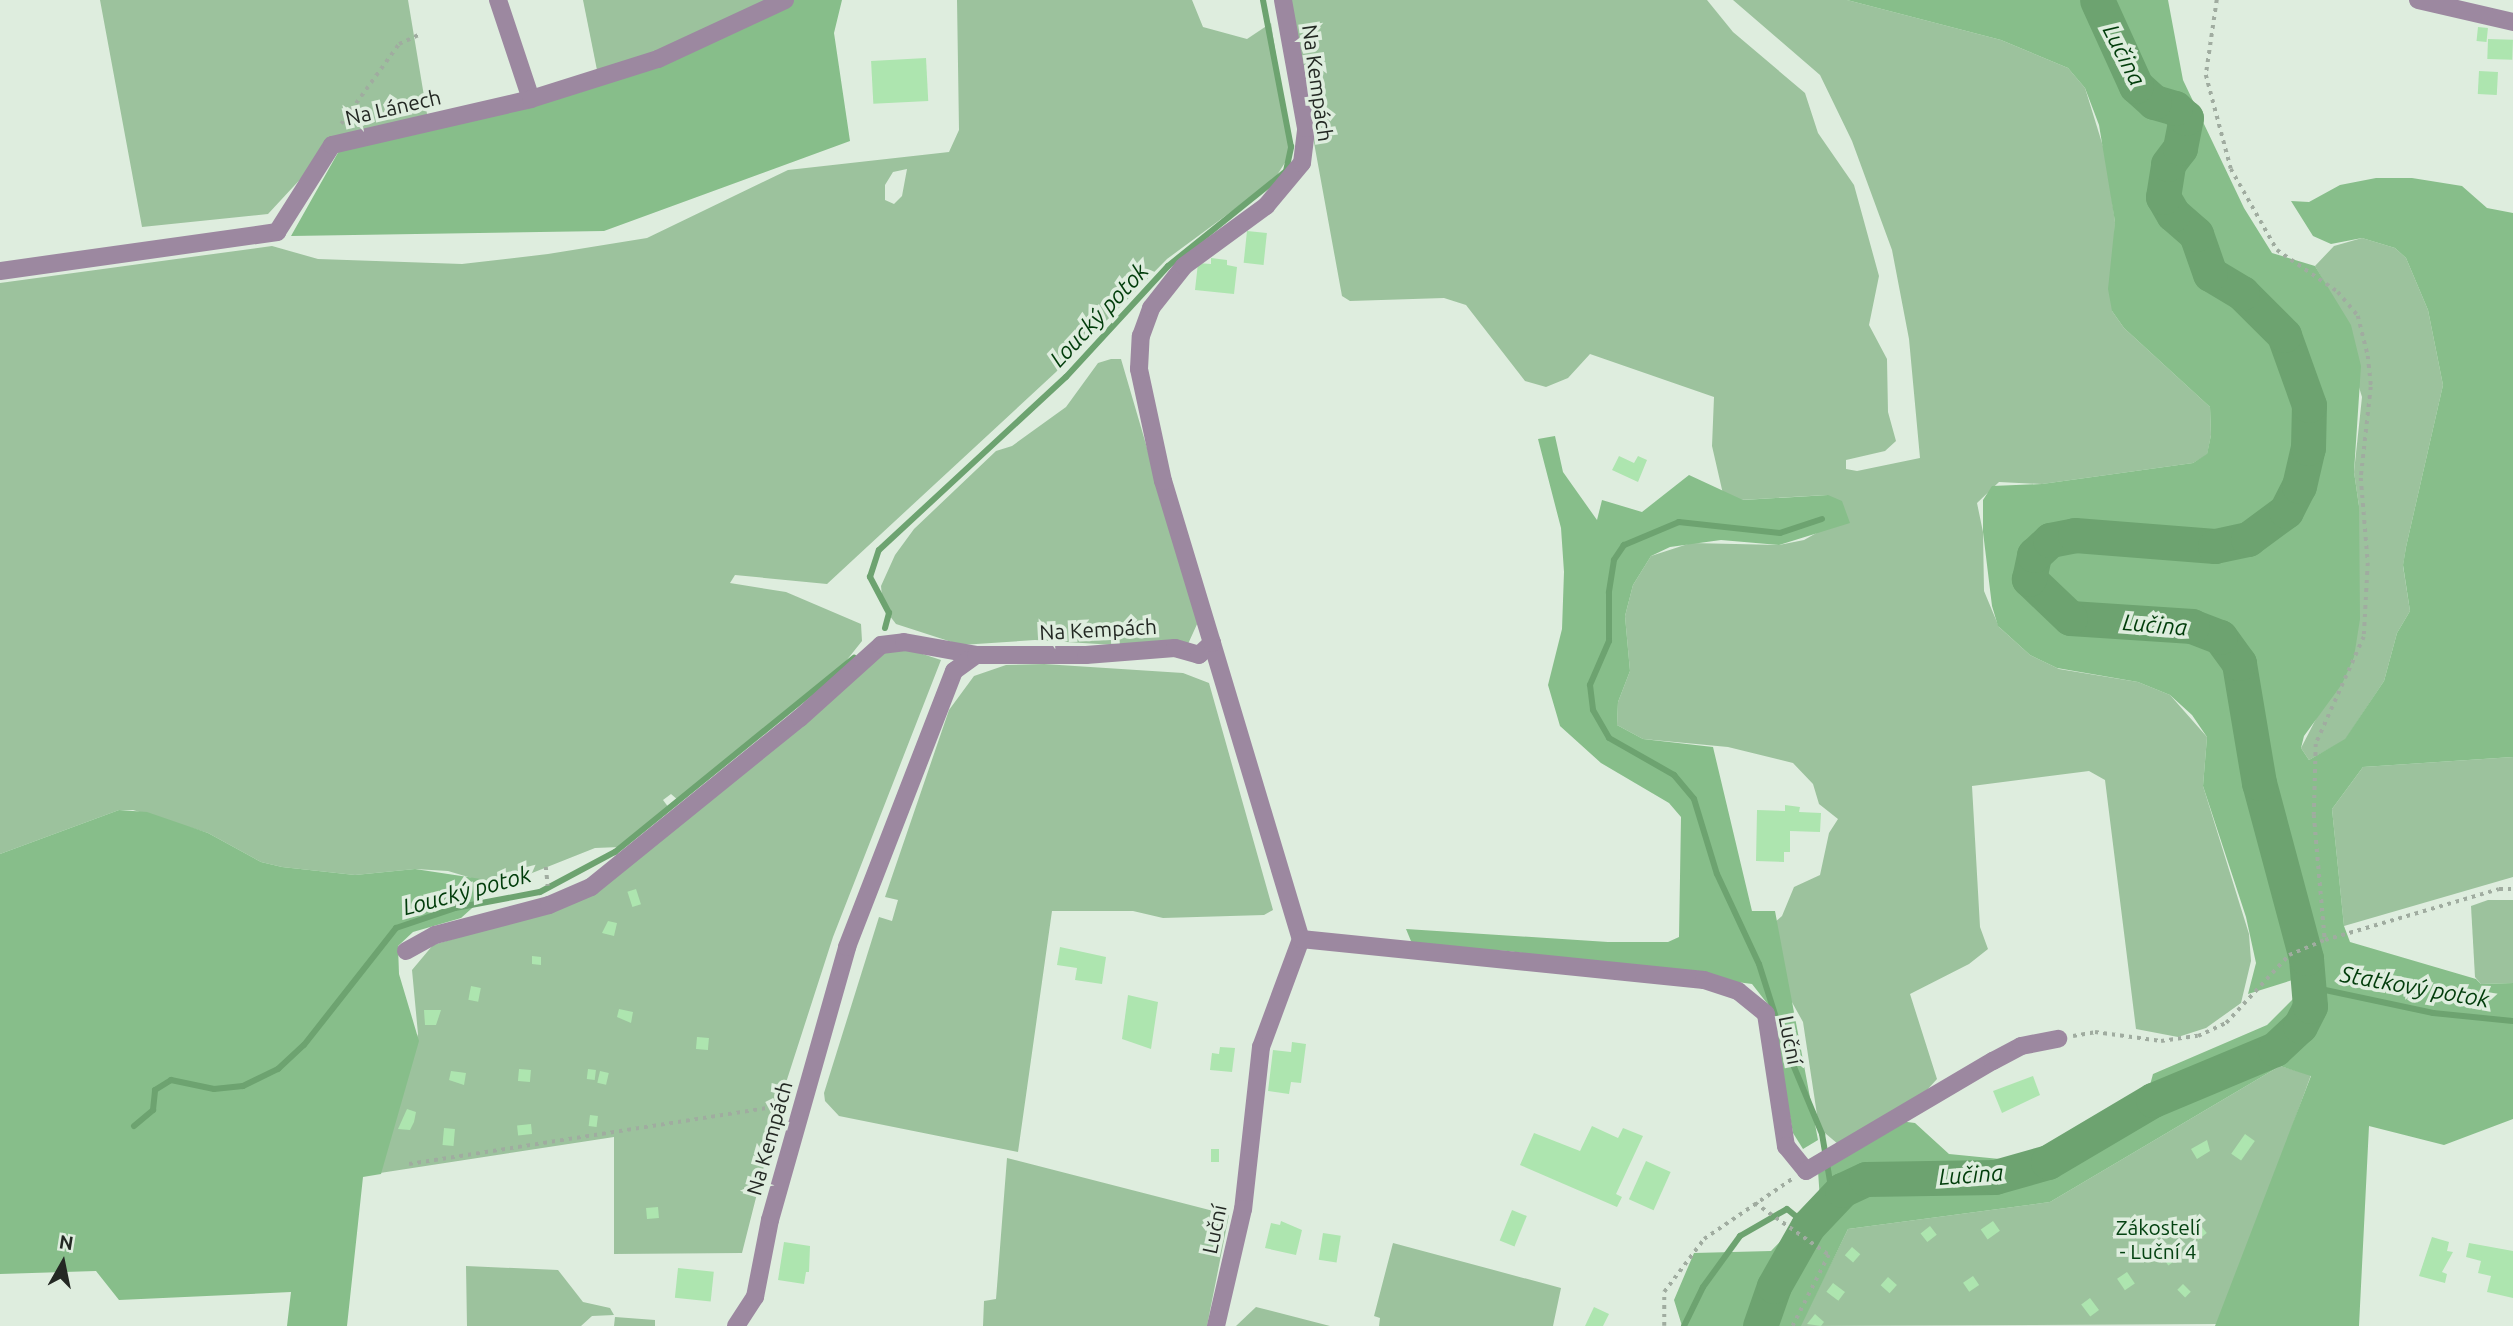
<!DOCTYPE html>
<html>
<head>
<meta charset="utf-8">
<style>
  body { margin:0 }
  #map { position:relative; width:2513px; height:1326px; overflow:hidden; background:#deedde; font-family:Ubuntu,sans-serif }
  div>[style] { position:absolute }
  .green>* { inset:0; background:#9cc29d }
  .forest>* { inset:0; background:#87be8a }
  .stream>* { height:6px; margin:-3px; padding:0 3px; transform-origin:3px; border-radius:3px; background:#6da370 }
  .river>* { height:35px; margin:-17.5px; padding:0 17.5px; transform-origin:17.5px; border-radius:17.5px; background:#6da370 }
  .building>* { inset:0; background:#ade5af; transform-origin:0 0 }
  .path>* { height:3.5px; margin-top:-1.75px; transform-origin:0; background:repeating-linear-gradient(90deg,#a0aca0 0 3.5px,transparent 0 8.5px) }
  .minor>* { height:18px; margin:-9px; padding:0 9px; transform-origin:9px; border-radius:9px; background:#9c88a0 }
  span { translate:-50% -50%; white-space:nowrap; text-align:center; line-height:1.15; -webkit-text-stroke:7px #deedde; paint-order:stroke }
  .street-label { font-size:21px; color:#232823 }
  .park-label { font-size:21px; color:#044211 }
  .water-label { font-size:23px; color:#003c0a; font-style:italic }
  .north { position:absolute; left:28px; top:1228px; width:70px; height:70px; -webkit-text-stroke:5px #deedde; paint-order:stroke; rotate:9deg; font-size:19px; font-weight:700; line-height:28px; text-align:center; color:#232823 }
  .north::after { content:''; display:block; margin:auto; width:24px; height:32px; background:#232823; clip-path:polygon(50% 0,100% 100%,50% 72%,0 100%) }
</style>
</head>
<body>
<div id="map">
  <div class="green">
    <i style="clip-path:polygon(100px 0,408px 0,428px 120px,332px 145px,268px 214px,142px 227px)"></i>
    <i style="clip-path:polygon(583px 0,785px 0,598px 75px)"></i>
    <i style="clip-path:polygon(evenodd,957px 0,1192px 0,1203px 27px,1247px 39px,1271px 23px,1291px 153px,1274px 180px,1167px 259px,1056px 372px,827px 584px,735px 575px,730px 583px,786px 592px,861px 624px,862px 641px,842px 666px,678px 800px,671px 794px,663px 800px,669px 808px,620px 847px,595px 848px,517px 879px,485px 882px,448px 871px,415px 869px,355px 875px,282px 867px,261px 862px,208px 833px,133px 810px,119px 810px,0 854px,0 283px,272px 246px,318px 259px,462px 264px,548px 254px,647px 238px,788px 170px,949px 152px,959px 130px,957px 0,907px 169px,902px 196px,894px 204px,885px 200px,885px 185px,893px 172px,907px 169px)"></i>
    <i style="clip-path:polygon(1288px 0,1707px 0,1733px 32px,1805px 93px,1818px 133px,1854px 185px,1879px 276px,1869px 325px,1887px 359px,1888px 412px,1896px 441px,1885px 451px,1846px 460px,1846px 469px,1857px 471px,1920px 458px,1909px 339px,1892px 250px,1852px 141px,1820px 75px,1733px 0,1847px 0,2001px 40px,2068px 68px,2085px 88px,2106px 156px,2115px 222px,2112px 311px,2124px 328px,2210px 407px,2211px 435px,2207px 455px,2193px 463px,2042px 484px,1999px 482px,1977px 503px,1983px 532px,1984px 591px,1999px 627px,2030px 655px,2059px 669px,2138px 682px,2170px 695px,2207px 737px,2203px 786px,2249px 934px,2251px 961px,2241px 1003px,2206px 1028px,2178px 1037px,2136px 1029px,2105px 780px,2089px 771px,1972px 786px,1980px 927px,1988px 949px,1969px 964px,1910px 994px,1937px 1079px,1927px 1090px,1838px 1144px,1819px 1128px,1803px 1022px,1788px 995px,1774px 923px,1782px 916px,1794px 887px,1820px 875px,1829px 833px,1838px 819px,1819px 804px,1813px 784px,1793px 763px,1728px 747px,1643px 739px,1617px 725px,1618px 702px,1630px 671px,1625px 616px,1633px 585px,1651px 556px,1691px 543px,1779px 545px,1804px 540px,1829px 526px,1827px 495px,1740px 500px,1723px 494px,1712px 446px,1714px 397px,1590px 354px,1568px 378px,1546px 387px,1525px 381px,1466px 305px,1444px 298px,1350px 301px,1342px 296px)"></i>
    <i style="clip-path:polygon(2362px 238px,2395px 248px,2406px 258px,2428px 310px,2443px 385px,2406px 547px,2403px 566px,2410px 611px,2397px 633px,2384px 681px,2345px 740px,2309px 760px,2301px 748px,2317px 717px,2358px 551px,2359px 506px,2354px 472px,2362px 397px,2330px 292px,2315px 266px,2334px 246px)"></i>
    <i style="clip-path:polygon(1111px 359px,1121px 359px,1198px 622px,1188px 644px,1146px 647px,1035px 640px,961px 645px,896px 624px,883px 607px,881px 586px,895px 555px,914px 529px,996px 451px,1012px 446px,1066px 407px,1098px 363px)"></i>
    <i style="clip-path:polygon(892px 644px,941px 660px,833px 937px,782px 1095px,742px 1253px,614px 1254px,614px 1137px,380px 1173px,418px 1034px,412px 970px,433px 945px,575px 902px)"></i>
    <i style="clip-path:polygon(1044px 664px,1183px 673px,1209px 683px,1273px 910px,1264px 915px,1163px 918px,1133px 911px,1052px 911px,1018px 1152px,839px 1116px,825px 1101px,824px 1093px,879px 917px,892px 921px,898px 900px,885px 897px,949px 710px,974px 676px,1006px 665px)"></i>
    <i style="clip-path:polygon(2513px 757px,2513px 877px,2344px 926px,2332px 809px,2363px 767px)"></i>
    <i style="clip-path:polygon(2488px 900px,2513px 900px,2513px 983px,2481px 984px,2475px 977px,2471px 906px)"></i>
    <i style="clip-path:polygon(2280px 1066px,2311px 1075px,2220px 1324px,1800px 1326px,1848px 1229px,2050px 1202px)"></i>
    <i style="clip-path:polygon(1007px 1158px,1229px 1215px,1207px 1326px,983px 1326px,984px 1301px,996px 1299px)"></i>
    <i style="clip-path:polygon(1393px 1243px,1561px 1288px,1553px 1326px,1379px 1326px,1380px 1318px,1374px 1316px)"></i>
    <i style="clip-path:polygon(466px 1266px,558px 1270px,583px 1302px,610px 1308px,614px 1315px,592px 1316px,581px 1326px,467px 1326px)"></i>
    <i style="clip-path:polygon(1256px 1307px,1330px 1326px,1236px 1326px)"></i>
    <i style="clip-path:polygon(615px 1317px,655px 1320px,655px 1326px,614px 1326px)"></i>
  </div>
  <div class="forest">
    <i style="clip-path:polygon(785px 0,842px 0,834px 33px,850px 141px,604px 231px,291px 236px,344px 142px,658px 59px)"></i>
    <i style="clip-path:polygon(1847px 0,2168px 0,2183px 80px,2244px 208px,2272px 253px,2315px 266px,2351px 325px,2361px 366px,2354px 472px,2359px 506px,2360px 619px,2354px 657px,2342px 684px,2304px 736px,2301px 748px,2309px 760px,2345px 739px,2384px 681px,2397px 633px,2410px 611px,2403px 565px,2406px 547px,2443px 385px,2428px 310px,2406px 258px,2395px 248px,2362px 238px,2331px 244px,2313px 236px,2291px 201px,2309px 202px,2340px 185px,2376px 178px,2412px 178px,2462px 186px,2487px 208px,2513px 213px,2513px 757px,2363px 767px,2332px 809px,2344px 926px,2350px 942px,2476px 979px,2481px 984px,2513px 983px,2513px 1119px,2444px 1145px,2369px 1126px,2359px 1326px,2215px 1326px,2311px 1076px,2280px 1066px,2050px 1202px,1848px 1229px,1801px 1326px,1682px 1326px,1674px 1300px,1694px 1253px,1771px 1251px,1820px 1200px,1818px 1171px,1884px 1119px,1915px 1123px,1949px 1154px,2030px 1162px,2142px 1114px,2153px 1074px,2267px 1025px,2321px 971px,2248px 994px,2256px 963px,2246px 917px,2203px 786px,2207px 737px,2192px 715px,2170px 695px,2138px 682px,2057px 668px,2030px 655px,1998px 626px,1992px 606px,1983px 532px,1983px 500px,1992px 486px,2042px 484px,2193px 463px,2207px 454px,2211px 435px,2210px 407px,2124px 328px,2112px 311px,2108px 289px,2115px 222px,2099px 125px,2085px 88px,2068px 68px,2001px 40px)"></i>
    <i style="clip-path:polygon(1555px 436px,1563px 472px,1597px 520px,1602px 500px,1642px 512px,1689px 475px,1743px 500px,1828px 495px,1842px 501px,1850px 523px,1779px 545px,1721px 540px,1670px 547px,1651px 556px,1633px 585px,1625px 616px,1630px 671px,1618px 702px,1617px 725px,1643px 739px,1713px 747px,1752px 911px,1775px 911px,1818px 1140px,1803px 1149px,1793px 1133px,1770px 1007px,1752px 984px,1508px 951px,1413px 946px,1406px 929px,1608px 942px,1668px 942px,1679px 937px,1681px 817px,1669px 803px,1601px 763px,1560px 726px,1548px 685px,1562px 629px,1564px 572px,1561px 528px,1538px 439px)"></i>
    <i style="clip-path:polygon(119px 810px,147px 812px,208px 833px,261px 862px,282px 867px,355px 875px,415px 869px,501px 882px,461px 918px,413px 932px,398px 946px,399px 974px,419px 1041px,381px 1174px,363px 1177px,347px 1326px,287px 1326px,291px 1292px,119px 1300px,96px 1271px,0 1274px,0 854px)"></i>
  </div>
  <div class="stream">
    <i style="left:1822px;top:519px;width:44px;rotate:161.6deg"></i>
    <i style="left:1780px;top:533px;width:102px;rotate:-173.8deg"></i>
    <i style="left:1679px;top:522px;width:60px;rotate:157.3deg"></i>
    <i style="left:1624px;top:545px;width:18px;rotate:124deg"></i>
    <i style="left:1614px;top:560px;width:33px;rotate:99deg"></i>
    <i style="left:1609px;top:593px;width:48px;rotate:90deg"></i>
    <i style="left:1609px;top:641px;width:48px;rotate:113.4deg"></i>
    <i style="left:1590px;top:685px;width:25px;rotate:83deg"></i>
    <i style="left:1593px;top:710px;width:32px;rotate:60deg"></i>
    <i style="left:1609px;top:738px;width:75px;rotate:29.6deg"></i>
    <i style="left:1674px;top:775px;width:31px;rotate:50deg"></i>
    <i style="left:1694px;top:799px;width:78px;rotate:73deg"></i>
    <i style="left:1717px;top:874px;width:99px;rotate:65deg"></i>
    <i style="left:1759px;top:964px;width:83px;rotate:72.4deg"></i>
    <i style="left:1784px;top:1043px;width:99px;rotate:67.3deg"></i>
    <i style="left:1822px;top:1134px;width:66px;rotate:80.4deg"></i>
    <i style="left:885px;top:628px;width:16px;rotate:-75deg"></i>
    <i style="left:889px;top:613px;width:41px;rotate:-117.8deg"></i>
    <i style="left:870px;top:577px;width:28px;rotate:-72deg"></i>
    <i style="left:879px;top:550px;width:255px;rotate:-42.8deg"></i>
    <i style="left:1066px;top:377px;width:151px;rotate:-47.4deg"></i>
    <i style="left:1168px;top:266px;width:151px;rotate:-38.8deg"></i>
    <i style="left:1286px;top:171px;width:25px;rotate:-78deg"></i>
    <i style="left:1291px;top:147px;width:150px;rotate:-100.8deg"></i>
    <i style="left:2311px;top:987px;width:125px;rotate:12deg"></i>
    <i style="left:2433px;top:1013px;width:80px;rotate:5.7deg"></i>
    <i style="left:134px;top:1126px;width:25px;rotate:-40deg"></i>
    <i style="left:153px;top:1110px;width:20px;rotate:-84deg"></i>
    <i style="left:155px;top:1090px;width:19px;rotate:-32deg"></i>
    <i style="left:171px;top:1080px;width:44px;rotate:11.8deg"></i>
    <i style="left:214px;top:1089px;width:29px;rotate:-6deg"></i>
    <i style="left:243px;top:1086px;width:39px;rotate:-26deg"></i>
    <i style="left:278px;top:1069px;width:35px;rotate:-43deg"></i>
    <i style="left:304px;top:1045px;width:149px;rotate:-51.8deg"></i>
    <i style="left:396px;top:928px;width:62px;rotate:-18.7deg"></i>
    <i style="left:455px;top:908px;width:86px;rotate:-10.7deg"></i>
    <i style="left:540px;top:892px;width:85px;rotate:-28.1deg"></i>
    <i style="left:615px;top:852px;width:308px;rotate:-39.1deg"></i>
    <i style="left:1684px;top:1326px;width:43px;rotate:-64deg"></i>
    <i style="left:1703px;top:1287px;width:63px;rotate:-54deg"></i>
    <i style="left:1740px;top:1236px;width:54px;rotate:-29.9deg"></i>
    <i style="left:1787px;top:1209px;width:27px;rotate:39deg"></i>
  </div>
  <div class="river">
    <i style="left:1760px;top:1326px;width:42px;rotate:-70.7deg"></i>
    <i style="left:1774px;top:1286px;width:69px;rotate:-60.5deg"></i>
    <i style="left:1808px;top:1226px;width:50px;rotate:-46.6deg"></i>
    <i style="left:1842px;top:1190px;width:26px;rotate:-25deg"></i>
    <i style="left:1866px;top:1179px;width:129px;rotate:-0.9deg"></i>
    <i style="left:1995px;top:1177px;width:55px;rotate:-15.8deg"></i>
    <i style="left:2048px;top:1162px;width:122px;rotate:-30.6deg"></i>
    <i style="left:2153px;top:1100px;width:132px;rotate:-22.7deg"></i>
    <i style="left:2275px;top:1049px;width:34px;rotate:-43deg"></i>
    <i style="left:2300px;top:1026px;width:22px;rotate:-63deg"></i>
    <i style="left:2310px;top:1006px;width:48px;rotate:-94.8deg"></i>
    <i style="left:2306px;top:958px;width:181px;rotate:-105deg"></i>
    <i style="left:2259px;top:783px;width:122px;rotate:-99.5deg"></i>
    <i style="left:2239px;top:663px;width:32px;rotate:-126deg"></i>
    <i style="left:2220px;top:637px;width:30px;rotate:-159deg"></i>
    <i style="left:2192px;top:626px;width:122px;rotate:-176.2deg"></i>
    <i style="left:2070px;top:618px;width:57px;rotate:-136.4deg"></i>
    <i style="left:2029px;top:579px;width:25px;rotate:-78deg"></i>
    <i style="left:2034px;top:555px;width:22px;rotate:-43deg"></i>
    <i style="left:2050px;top:540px;width:25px;rotate:-11deg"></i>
    <i style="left:2075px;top:535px;width:140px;rotate:4.5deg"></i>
    <i style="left:2215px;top:546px;width:34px;rotate:-12deg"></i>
    <i style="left:2248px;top:539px;width:47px;rotate:-36.4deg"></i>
    <i style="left:2286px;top:511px;width:28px;rotate:-63deg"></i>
    <i style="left:2299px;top:486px;width:39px;rotate:-77deg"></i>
    <i style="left:2308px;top:448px;width:43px;rotate:-88.7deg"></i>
    <i style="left:2309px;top:405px;width:74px;rotate:-109.7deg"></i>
    <i style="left:2284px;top:335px;width:59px;rotate:-135deg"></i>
    <i style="left:2242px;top:293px;width:37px;rotate:-149deg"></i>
    <i style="left:2210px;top:274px;width:42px;rotate:-109.3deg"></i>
    <i style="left:2196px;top:234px;width:30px;rotate:-139deg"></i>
    <i style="left:2173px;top:214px;width:20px;rotate:-120deg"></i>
    <i style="left:2163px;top:197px;width:33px;rotate:-81deg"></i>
    <i style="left:2168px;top:164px;width:20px;rotate:-53deg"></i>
    <i style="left:2180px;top:148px;width:31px;rotate:-79deg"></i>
    <i style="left:2186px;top:118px;width:15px;rotate:-138deg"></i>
    <i style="left:2175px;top:108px;width:22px;rotate:-164deg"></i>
    <i style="left:2154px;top:102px;width:24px;rotate:-138deg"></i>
    <i style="left:2136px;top:86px;width:94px;rotate:-114.4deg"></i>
  </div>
  <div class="building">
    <i style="left:2478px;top:27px;width:10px;height:14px;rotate:6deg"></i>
    <i style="left:2488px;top:39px;width:25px;height:20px;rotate:2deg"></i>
    <i style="left:926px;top:58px;width:43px;height:55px;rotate:87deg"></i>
    <i style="left:2479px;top:71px;width:19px;height:23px;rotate:3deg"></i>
    <i style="left:1247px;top:231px;width:20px;height:32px;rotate:6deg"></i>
    <i style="clip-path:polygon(1211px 258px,1227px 260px,1227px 265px,1237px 267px,1234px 294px,1195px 290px,1198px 263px,1211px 264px)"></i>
    <i style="clip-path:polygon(1619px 456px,1634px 463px,1638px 456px,1647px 460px,1638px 482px,1612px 470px)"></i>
    <i style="clip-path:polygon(1785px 805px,1800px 807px,1799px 812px,1821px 813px,1820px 832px,1790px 831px,1790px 852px,1784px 852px,1784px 862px,1756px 861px,1757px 810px,1785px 811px)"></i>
    <i style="left:636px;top:889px;width:16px;height:9px;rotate:72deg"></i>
    <i style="clip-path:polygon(608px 921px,617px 923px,614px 936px,602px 933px)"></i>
    <i style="clip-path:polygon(1060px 947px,1106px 957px,1102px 984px,1075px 980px,1077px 968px,1057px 965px)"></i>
    <i style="clip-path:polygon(532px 956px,541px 957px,541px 965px,532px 964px)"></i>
    <i style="left:471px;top:986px;width:10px;height:14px;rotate:11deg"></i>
    <i style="clip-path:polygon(1128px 995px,1158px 1002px,1151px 1049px,1122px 1039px)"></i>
    <i style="clip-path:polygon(619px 1009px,633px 1012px,631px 1023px,617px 1017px)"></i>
    <i style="clip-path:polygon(424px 1010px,441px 1010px,436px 1025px,425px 1025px)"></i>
    <i style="left:697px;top:1037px;width:12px;height:12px;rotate:5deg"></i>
    <i style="clip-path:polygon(1292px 1042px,1306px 1044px,1301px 1083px,1291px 1082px,1289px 1094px,1268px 1091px,1273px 1050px,1291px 1052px)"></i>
    <i style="clip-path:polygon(1220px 1047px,1235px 1048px,1232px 1072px,1210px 1070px,1212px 1053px,1219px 1054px)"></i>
    <i style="left:519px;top:1069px;width:12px;height:12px;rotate:5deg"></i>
    <i style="left:588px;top:1069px;width:8px;height:10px;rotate:7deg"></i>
    <i style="clip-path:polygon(451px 1071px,466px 1073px,464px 1085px,449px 1080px)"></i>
    <i style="left:600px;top:1071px;width:9px;height:12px;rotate:13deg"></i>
    <i style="clip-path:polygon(2033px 1076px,2040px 1095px,2002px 1113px,1993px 1091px)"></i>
    <i style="clip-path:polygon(407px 1109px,416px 1112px,414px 1122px,410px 1130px,398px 1129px)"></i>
    <i style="left:590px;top:1115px;width:8px;height:11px;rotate:7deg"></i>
    <i style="left:531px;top:1124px;width:10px;height:14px;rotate:84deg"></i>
    <i style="clip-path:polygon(1592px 1126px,1618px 1138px,1623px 1128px,1643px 1136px,1616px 1194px,1622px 1197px,1617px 1207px,1520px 1165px,1534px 1133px,1580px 1151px)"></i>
    <i style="left:444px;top:1128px;width:11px;height:17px;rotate:5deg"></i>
    <i style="left:2245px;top:1134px;width:12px;height:24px;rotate:35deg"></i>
    <i style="clip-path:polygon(2207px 1140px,2210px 1151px,2197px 1159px,2191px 1149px)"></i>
    <i style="left:1211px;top:1149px;width:8px;height:13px"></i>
    <i style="left:1646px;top:1161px;width:27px;height:42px;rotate:24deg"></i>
    <i style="left:658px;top:1207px;width:11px;height:12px;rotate:85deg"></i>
    <i style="left:1512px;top:1210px;width:16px;height:33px;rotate:22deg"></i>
    <i style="clip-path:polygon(1281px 1221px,1302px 1230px,1296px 1255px,1265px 1248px,1271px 1223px,1280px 1225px)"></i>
    <i style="left:1993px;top:1221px;width:12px;height:15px;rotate:55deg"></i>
    <i style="left:2198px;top:1222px;width:14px;height:11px;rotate:51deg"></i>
    <i style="left:1930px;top:1226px;width:11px;height:12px;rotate:52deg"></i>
    <i style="left:1323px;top:1233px;width:18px;height:27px;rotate:9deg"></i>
    <i style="clip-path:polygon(2432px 1237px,2449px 1242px,2447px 1251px,2453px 1252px,2442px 1272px,2447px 1274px,2445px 1283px,2419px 1276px)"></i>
    <i style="clip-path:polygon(784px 1242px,810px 1246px,809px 1272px,806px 1272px,804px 1284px,778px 1280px)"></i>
    <i style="clip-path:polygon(2469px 1243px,2513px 1251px,2513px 1298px,2487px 1292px,2491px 1276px,2478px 1273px,2481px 1261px,2466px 1257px)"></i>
    <i style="left:1852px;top:1247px;width:11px;height:11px;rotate:41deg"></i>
    <i style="left:2168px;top:1251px;width:12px;height:8px;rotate:55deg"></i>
    <i style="left:678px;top:1268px;width:36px;height:30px;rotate:6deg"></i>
    <i style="left:2127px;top:1272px;width:14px;height:12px;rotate:56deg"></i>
    <i style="left:1973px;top:1276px;width:11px;height:12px;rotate:56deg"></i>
    <i style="left:1888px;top:1277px;width:12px;height:11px;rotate:42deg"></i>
    <i style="left:1833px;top:1283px;width:15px;height:11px;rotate:37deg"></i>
    <i style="left:2183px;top:1284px;width:11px;height:8px;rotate:45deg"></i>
    <i style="left:2090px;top:1298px;width:15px;height:11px;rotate:53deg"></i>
    <i style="clip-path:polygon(1594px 1307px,1609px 1314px,1603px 1326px,1585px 1326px)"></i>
    <i style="clip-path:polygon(1815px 1314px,1824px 1322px,1821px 1326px,1807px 1324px)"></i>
  </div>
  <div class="path">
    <i style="left:2217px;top:0;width:76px;rotate:98.3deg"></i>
    <i style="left:2206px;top:75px;width:97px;rotate:75.1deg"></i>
    <i style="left:2231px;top:169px;width:93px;rotate:60.4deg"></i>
    <i style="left:2277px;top:250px;width:74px;rotate:34.5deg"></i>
    <i style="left:2338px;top:292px;width:31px;rotate:50deg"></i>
    <i style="left:2358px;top:316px;width:41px;rotate:76deg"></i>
    <i style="left:2368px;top:356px;width:31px;rotate:84deg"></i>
    <i style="left:2371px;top:387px;width:92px;rotate:96.3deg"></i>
    <i style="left:2361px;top:478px;width:85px;rotate:85.3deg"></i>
    <i style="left:2368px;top:563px;width:74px;rotate:93.1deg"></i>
    <i style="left:2364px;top:637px;width:117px;rotate:114.2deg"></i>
    <i style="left:2316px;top:744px;width:71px;rotate:91.6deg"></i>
    <i style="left:2314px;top:815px;width:125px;rotate:85deg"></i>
    <i style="left:341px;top:124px;width:99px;rotate:-54.1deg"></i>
    <i style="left:399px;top:44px;width:21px;rotate:-25deg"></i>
    <i style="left:546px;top:867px;width:19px;rotate:84deg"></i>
    <i style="left:2073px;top:1036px;width:22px;rotate:-10deg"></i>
    <i style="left:2095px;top:1032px;width:67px;rotate:7.8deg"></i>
    <i style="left:2161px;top:1041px;width:37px;rotate:-8deg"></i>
    <i style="left:2198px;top:1036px;width:31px;rotate:-25deg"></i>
    <i style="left:2226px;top:1023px;width:93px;rotate:-47.2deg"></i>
    <i style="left:2289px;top:955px;width:39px;rotate:-23deg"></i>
    <i style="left:2325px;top:940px;width:181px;rotate:-16.3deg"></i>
    <i style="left:2499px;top:889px;width:14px"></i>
    <i style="left:409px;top:1164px;width:380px;rotate:-8.9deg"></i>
    <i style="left:1755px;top:1203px;width:90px;rotate:35.1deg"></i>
    <i style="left:1829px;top:1255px;width:80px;rotate:116.9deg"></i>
    <i style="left:1664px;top:1326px;width:34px;rotate:-90deg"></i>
    <i style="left:1664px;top:1292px;width:66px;rotate:-53deg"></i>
    <i style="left:1704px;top:1239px;width:107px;rotate:-34.3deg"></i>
  </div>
  <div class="minor">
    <i style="left:498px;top:0;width:104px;rotate:71.6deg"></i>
    <i style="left:2418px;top:0;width:98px;rotate:13deg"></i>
    <i style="left:0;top:271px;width:280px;rotate:-8deg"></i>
    <i style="left:277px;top:232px;width:103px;rotate:-57.7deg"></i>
    <i style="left:332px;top:145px;width:204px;rotate:-13deg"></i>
    <i style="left:531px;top:99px;width:133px;rotate:-17.5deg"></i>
    <i style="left:658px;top:59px;width:140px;rotate:-24.9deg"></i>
    <i style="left:1212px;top:643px;width:309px;rotate:73.3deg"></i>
    <i style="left:1301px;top:939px;width:115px;rotate:110.3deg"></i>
    <i style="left:1261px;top:1047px;width:163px;rotate:96.3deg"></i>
    <i style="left:1243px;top:1209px;width:120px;rotate:103deg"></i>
    <i style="left:1301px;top:939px;width:405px;rotate:5.8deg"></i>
    <i style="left:1704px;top:980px;width:36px;rotate:18deg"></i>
    <i style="left:1738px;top:991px;width:36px;rotate:39deg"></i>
    <i style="left:1766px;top:1014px;width:134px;rotate:81.4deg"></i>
    <i style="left:1786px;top:1146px;width:32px;rotate:51deg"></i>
    <i style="left:1806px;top:1171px;width:217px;rotate:-30.5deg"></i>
    <i style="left:1993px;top:1061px;width:32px;rotate:-28deg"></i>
    <i style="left:2021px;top:1046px;width:38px;rotate:-11deg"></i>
    <i style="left:406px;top:951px;width:33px;rotate:-29deg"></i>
    <i style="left:435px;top:935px;width:118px;rotate:-14.7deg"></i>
    <i style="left:549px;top:905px;width:46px;rotate:-23.2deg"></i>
    <i style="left:591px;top:887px;width:269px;rotate:-39deg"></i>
    <i style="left:800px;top:718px;width:109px;rotate:-42deg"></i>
    <i style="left:881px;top:645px;width:23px;rotate:-7deg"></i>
    <i style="left:904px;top:642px;width:73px;rotate:10.2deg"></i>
    <i style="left:736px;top:1326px;width:35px;rotate:-57deg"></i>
    <i style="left:755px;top:1297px;width:78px;rotate:-79deg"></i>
    <i style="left:770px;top:1220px;width:284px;rotate:-74.2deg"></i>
    <i style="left:847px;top:947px;width:296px;rotate:-68.8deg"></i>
    <i style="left:954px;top:671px;width:27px;rotate:-36deg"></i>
    <i style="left:976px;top:655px;width:110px"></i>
    <i style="left:1086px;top:655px;width:89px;rotate:-4.5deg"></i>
    <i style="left:1175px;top:648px;width:25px;rotate:16deg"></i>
    <i style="left:1199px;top:655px;width:18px;rotate:-43deg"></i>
    <i style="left:1212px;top:643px;width:169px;rotate:-106.8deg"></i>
    <i style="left:1163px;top:481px;width:115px;rotate:-102.1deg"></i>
    <i style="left:1139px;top:369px;width:33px;rotate:-87deg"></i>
    <i style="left:1141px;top:336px;width:30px;rotate:-70deg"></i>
    <i style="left:1151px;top:308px;width:53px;rotate:-51.8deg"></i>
    <i style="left:1184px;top:266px;width:102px;rotate:-36.2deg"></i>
    <i style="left:1266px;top:206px;width:56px;rotate:-50.1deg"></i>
    <i style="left:1302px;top:163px;width:35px;rotate:-83deg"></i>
    <i style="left:1306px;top:128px;width:130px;rotate:-100.2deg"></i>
  </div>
  <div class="street-label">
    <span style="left:1318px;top:83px;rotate:82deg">Na Kempách</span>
    <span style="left:393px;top:107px;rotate:-13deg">Na Lánech</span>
    <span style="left:1098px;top:629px;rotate:-3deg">Na Kempách</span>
    <span style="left:1791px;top:1040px;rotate:79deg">Luční</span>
    <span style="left:769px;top:1138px;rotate:-74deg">Na Kempách</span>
    <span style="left:1214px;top:1229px;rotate:-78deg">Luční</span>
  </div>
  <div class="park-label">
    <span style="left:2158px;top:1239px">Zákostelí<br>- Luční 4</span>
  </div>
  <div class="water-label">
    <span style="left:2124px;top:55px;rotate:63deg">Lučina</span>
    <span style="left:1099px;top:315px;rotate:-47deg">Loucký potok</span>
    <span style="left:2155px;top:625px;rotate:5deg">Lučina</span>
    <span style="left:467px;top:891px;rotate:-15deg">Loucký potok</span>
    <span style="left:2415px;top:987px;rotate:10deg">Statkový potok</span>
    <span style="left:1971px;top:1175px;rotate:-4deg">Lučina</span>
  </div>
  <div class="north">N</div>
</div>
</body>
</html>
